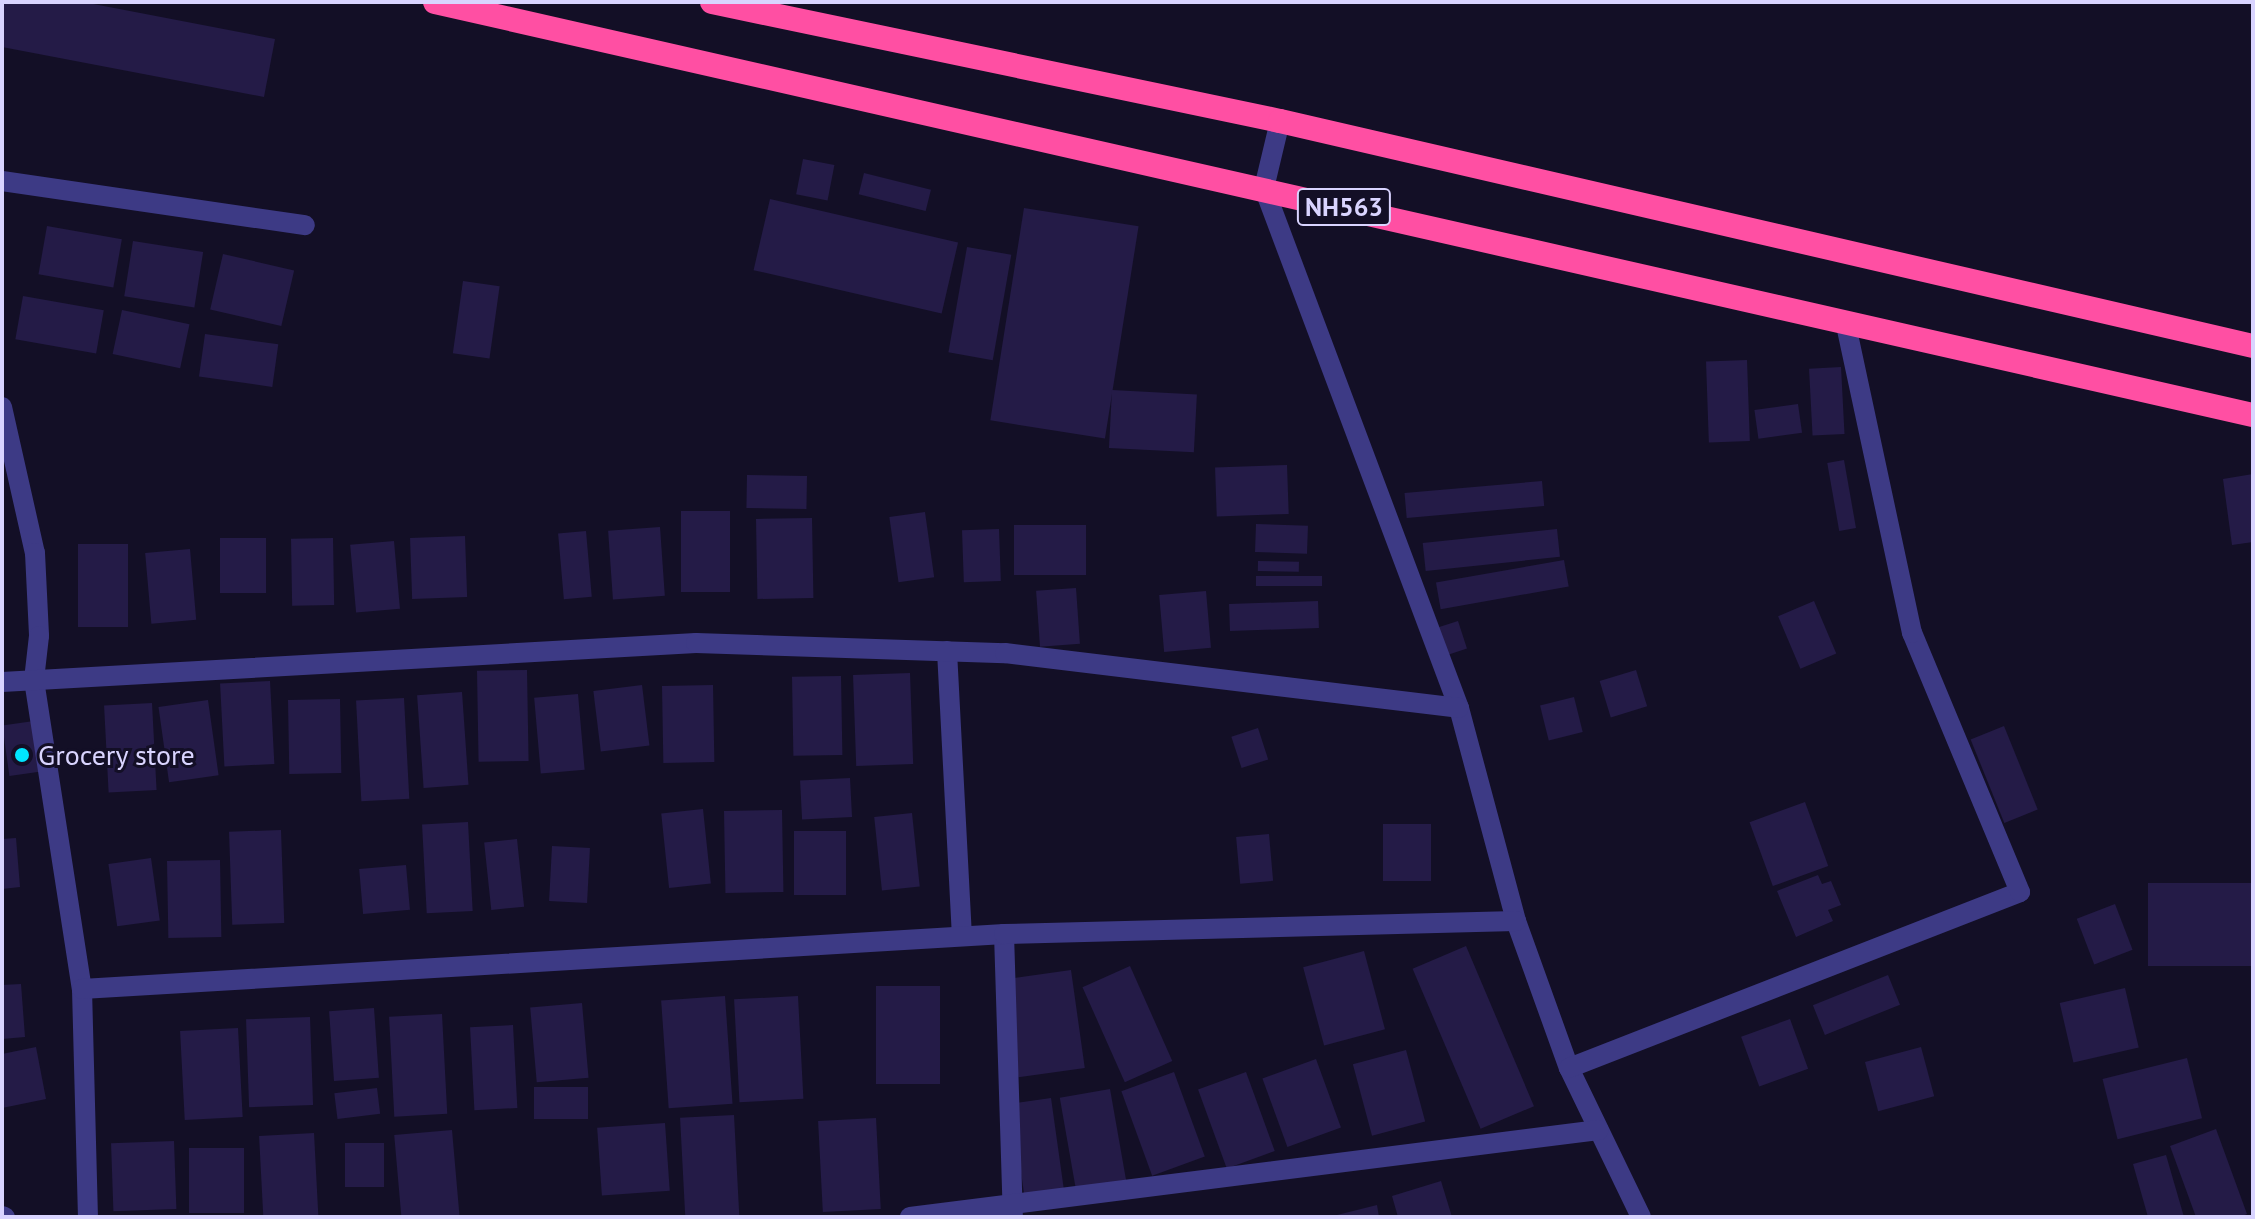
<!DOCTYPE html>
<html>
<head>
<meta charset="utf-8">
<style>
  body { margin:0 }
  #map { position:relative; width:2255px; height:1219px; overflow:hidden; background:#130f26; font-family:"PT Sans",sans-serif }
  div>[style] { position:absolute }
  .building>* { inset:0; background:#241b47; transform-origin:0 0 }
  .street>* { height:20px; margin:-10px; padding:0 10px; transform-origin:10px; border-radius:10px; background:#3d3a85 }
  .highway>* { height:24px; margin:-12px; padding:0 12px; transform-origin:12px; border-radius:12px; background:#ff4fa3 }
  .dots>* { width:22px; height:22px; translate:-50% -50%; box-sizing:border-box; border:4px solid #130f26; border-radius:50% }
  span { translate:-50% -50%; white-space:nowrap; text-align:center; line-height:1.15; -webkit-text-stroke:6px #130f26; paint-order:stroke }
  .shield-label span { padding:2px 6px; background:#130f26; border:2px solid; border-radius:6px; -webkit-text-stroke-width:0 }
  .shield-label { font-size:26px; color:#d9d4ff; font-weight:700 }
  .poi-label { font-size:28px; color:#d9d4ff }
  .left { translate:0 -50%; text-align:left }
  .frame { position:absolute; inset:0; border:4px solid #d9d4ff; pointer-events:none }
</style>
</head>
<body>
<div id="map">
  <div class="building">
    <i style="clip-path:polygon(2px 2px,83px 2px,275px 39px,264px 97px,2px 47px)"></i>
    <i style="left:803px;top:159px;width:32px;height:36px;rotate:11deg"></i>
    <i style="left:864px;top:173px;width:69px;height:22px;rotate:14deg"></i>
    <i style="left:770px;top:199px;width:193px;height:73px;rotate:13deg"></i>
    <i style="left:1024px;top:208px;width:116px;height:215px;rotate:9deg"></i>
    <i style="left:47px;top:226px;width:76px;height:49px;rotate:10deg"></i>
    <i style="left:133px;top:241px;width:71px;height:56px;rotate:9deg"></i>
    <i style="left:967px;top:247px;width:45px;height:107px;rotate:10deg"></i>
    <i style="left:223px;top:254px;width:73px;height:57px;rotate:13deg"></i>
    <i style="left:463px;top:281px;width:37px;height:73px;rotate:8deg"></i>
    <i style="left:23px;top:296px;width:82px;height:44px;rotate:10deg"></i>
    <i style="left:122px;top:310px;width:69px;height:45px;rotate:12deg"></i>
    <i style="left:205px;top:334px;width:74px;height:43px;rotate:8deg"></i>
    <i style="left:1747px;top:360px;width:81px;height:41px;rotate:88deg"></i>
    <i style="left:1841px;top:367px;width:67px;height:32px;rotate:87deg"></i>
    <i style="left:1112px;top:390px;width:85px;height:58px;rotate:3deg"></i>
    <i style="left:1798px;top:404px;width:29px;height:44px;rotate:82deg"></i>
    <i style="left:1844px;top:460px;width:69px;height:17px;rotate:80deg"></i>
    <i style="left:1287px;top:465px;width:49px;height:72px;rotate:88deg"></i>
    <i style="clip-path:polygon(2253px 474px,2253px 542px,2232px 545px,2223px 479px)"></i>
    <i style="left:747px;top:475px;width:60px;height:33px;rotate:1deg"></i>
    <i style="left:1542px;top:481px;width:25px;height:138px;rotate:85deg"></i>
    <i style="left:730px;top:511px;width:81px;height:49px;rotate:90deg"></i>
    <i style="left:925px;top:512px;width:66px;height:36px;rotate:82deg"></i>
    <i style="left:812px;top:518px;width:80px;height:56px;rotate:89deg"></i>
    <i style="left:1256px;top:524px;width:52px;height:28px;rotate:2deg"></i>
    <i style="left:1014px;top:525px;width:72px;height:50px"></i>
    <i style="left:660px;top:527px;width:69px;height:52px;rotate:86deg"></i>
    <i style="left:999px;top:529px;width:52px;height:37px;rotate:88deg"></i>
    <i style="left:1557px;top:529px;width:28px;height:135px;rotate:84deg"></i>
    <i style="left:586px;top:531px;width:66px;height:28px;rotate:85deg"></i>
    <i style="left:465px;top:536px;width:61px;height:55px;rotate:88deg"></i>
    <i style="left:220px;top:538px;width:46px;height:55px"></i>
    <i style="left:333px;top:538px;width:67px;height:42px;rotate:89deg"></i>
    <i style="left:394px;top:541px;width:68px;height:44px;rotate:85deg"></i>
    <i style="left:78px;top:544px;width:50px;height:83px"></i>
    <i style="left:190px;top:549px;width:71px;height:45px;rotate:85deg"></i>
    <i style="left:1564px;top:560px;width:27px;height:130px;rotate:80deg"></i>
    <i style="left:1258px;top:561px;width:41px;height:10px;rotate:1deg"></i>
    <i style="left:1322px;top:576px;width:10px;height:66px;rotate:90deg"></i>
    <i style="left:1076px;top:588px;width:56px;height:40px;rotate:86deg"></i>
    <i style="left:1206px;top:591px;width:57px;height:47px;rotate:85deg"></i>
    <i style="left:1318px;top:601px;width:27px;height:89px;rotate:88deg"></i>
    <i style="left:1814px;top:601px;width:57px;height:39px;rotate:67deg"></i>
    <i style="left:1458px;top:621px;width:29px;height:23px;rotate:72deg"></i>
    <i style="left:527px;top:670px;width:91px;height:50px;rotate:89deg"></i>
    <i style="left:1636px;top:670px;width:38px;height:38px;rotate:73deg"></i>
    <i style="left:910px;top:673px;width:91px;height:57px;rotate:88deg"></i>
    <i style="left:841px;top:676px;width:79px;height:49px;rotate:89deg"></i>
    <i style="left:270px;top:681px;width:83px;height:50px;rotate:87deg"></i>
    <i style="left:642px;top:685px;width:61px;height:49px;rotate:83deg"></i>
    <i style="left:713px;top:685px;width:77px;height:51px;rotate:89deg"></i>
    <i style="left:462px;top:692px;width:93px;height:45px;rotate:86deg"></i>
    <i style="left:578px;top:694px;width:76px;height:44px;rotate:85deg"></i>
    <i style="left:1574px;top:697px;width:36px;height:35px;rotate:76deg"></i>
    <i style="left:404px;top:698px;width:101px;height:48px;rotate:87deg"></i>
    <i style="left:340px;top:699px;width:74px;height:52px;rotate:89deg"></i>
    <i style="left:208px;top:700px;width:76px;height:50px;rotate:82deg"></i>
    <i style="left:152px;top:703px;width:87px;height:48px;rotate:87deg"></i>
    <i style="left:34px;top:721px;width:51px;height:32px;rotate:82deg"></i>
    <i style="left:2004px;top:726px;width:90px;height:36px;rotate:68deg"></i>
    <i style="left:1258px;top:728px;width:33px;height:28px;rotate:72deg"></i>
    <i style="left:850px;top:778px;width:39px;height:50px;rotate:87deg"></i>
    <i style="left:1805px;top:802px;width:68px;height:59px;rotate:70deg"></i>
    <i style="left:703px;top:809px;width:75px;height:42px;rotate:84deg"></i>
    <i style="left:782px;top:810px;width:82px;height:58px;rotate:89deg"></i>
    <i style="left:912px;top:813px;width:74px;height:38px;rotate:84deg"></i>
    <i style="left:468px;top:822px;width:89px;height:46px;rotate:87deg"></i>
    <i style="left:1431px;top:824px;width:57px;height:48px;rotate:90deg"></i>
    <i style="left:281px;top:830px;width:93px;height:52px;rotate:88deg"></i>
    <i style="left:794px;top:831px;width:52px;height:64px"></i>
    <i style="left:1269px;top:834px;width:47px;height:33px;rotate:85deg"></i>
    <i style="clip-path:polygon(16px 838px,20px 887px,2px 889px,2px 839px)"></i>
    <i style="left:517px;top:839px;width:68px;height:33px;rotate:84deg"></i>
    <i style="left:552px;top:846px;width:38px;height:55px;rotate:3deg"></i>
    <i style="left:151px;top:858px;width:63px;height:43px;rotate:82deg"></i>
    <i style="left:220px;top:860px;width:77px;height:53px;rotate:89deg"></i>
    <i style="left:406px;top:865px;width:45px;height:47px;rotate:85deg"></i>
    <i style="clip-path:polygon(1818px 875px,1822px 884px,1831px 881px,1841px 905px,1828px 910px,1833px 921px,1796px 937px,1777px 891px)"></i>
    <i style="left:2253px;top:883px;width:83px;height:105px;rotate:90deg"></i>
    <i style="left:2115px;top:904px;width:49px;height:41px;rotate:69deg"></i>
    <i style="left:1466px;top:946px;width:174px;height:58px;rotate:67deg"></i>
    <i style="left:1364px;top:951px;width:81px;height:63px;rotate:75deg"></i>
    <i style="left:1130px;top:966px;width:104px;height:52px;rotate:66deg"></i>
    <i style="left:1071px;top:970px;width:99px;height:67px;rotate:82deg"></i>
    <i style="left:1888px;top:975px;width:32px;height:81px;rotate:68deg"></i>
    <i style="clip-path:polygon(21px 984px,25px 1037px,2px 1039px,2px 985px)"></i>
    <i style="left:876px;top:986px;width:64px;height:98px"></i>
    <i style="left:2125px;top:988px;width:61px;height:67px;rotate:77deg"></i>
    <i style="left:725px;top:996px;width:108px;height:64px;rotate:86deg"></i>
    <i style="left:798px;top:996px;width:103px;height:64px;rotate:87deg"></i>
    <i style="left:582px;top:1003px;width:75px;height:52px;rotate:85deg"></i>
    <i style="left:374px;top:1008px;width:70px;height:45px;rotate:86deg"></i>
    <i style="left:442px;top:1014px;width:100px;height:53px;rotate:87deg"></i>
    <i style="left:310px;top:1017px;width:88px;height:64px;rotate:88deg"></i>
    <i style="left:1790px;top:1019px;width:53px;height:52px;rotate:70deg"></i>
    <i style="left:513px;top:1025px;width:83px;height:43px;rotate:87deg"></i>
    <i style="left:238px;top:1028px;width:89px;height:58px;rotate:87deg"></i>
    <i style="clip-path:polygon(36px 1047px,46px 1099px,2px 1108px,2px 1054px)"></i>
    <i style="left:1921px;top:1047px;width:51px;height:58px;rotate:75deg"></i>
    <i style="left:1406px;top:1050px;width:74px;height:55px;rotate:75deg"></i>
    <i style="left:2187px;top:1058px;width:62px;height:87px;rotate:76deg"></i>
    <i style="left:1316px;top:1059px;width:73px;height:57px;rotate:70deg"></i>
    <i style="left:1174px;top:1072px;width:90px;height:56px;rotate:70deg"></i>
    <i style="left:1246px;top:1072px;width:84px;height:51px;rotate:70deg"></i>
    <i style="left:534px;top:1087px;width:54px;height:32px"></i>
    <i style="left:377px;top:1088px;width:26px;height:43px;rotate:83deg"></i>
    <i style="left:1110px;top:1089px;width:97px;height:51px;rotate:80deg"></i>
    <i style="left:1051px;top:1098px;width:95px;height:40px;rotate:82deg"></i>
    <i style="left:734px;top:1115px;width:102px;height:54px;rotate:87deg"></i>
    <i style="left:876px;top:1118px;width:91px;height:58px;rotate:87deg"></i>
    <i style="left:665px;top:1123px;width:68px;height:68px;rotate:86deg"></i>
    <i style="clip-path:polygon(2216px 1129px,2247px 1214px,2240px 1217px,2196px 1217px,2170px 1146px)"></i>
    <i style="left:452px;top:1130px;width:87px;height:58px;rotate:85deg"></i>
    <i style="left:314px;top:1133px;width:84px;height:55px;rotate:87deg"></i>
    <i style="left:174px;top:1141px;width:68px;height:63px;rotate:88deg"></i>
    <i style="left:345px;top:1143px;width:39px;height:44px"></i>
    <i style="left:244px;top:1148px;width:65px;height:55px;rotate:90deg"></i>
    <i style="clip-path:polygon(2166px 1155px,2184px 1217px,2148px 1217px,2133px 1164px)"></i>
    <i style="clip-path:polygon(1441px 1181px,1452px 1217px,1398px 1217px,1392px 1196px)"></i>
    <i style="clip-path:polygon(1377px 1205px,1379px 1217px,1333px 1217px,1333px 1216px)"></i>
  </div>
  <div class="street">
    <i style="left:1280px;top:121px;width:69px;rotate:103.4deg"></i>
    <i style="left:1264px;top:188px;width:555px;rotate:69.44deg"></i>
    <i style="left:1459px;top:708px;width:220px;rotate:75deg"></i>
    <i style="left:1516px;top:921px;width:156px;rotate:70.2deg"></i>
    <i style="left:1569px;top:1068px;width:165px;rotate:64.2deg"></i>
    <i style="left:2px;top:181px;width:306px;rotate:8.3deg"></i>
    <i style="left:2px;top:407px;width:150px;rotate:77.3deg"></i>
    <i style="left:35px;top:553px;width:83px;rotate:87.2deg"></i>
    <i style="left:39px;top:636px;width:44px;rotate:96.5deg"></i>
    <i style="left:34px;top:680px;width:313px;rotate:81.2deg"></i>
    <i style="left:82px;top:989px;width:228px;rotate:88.5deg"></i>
    <i style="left:947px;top:651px;width:285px;rotate:87deg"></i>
    <i style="left:2px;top:682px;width:695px;rotate:-3.22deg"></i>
    <i style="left:696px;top:643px;width:309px;rotate:1.9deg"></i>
    <i style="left:1005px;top:653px;width:457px;rotate:6.9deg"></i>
    <i style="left:1004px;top:934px;width:283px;rotate:88.2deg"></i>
    <i style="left:82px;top:989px;width:924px;rotate:-3.41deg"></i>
    <i style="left:1004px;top:934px;width:512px;rotate:-1.45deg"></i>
    <i style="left:1569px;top:1068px;width:484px;rotate:-21.3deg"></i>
    <i style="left:2020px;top:892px;width:281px;rotate:-112.6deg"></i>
    <i style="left:1912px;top:633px;width:315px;rotate:-102.1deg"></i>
    <i style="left:2px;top:1216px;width:3px;rotate:18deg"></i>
    <i style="left:910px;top:1217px;width:694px;rotate:-7.2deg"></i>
  </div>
  <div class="highway">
    <i style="left:435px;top:2px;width:1864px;rotate:12.8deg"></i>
    <i style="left:712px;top:2px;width:580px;rotate:11.83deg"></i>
    <i style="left:1280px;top:121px;width:999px;rotate:13.02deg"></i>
  </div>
  <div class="dots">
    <i style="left:22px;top:755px;background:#00e5ff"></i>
  </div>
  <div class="shield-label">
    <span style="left:1344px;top:207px">NH563</span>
  </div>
  <div class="poi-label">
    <span class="left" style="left:38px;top:755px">Grocery store</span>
  </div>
  <div class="frame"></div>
</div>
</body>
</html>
